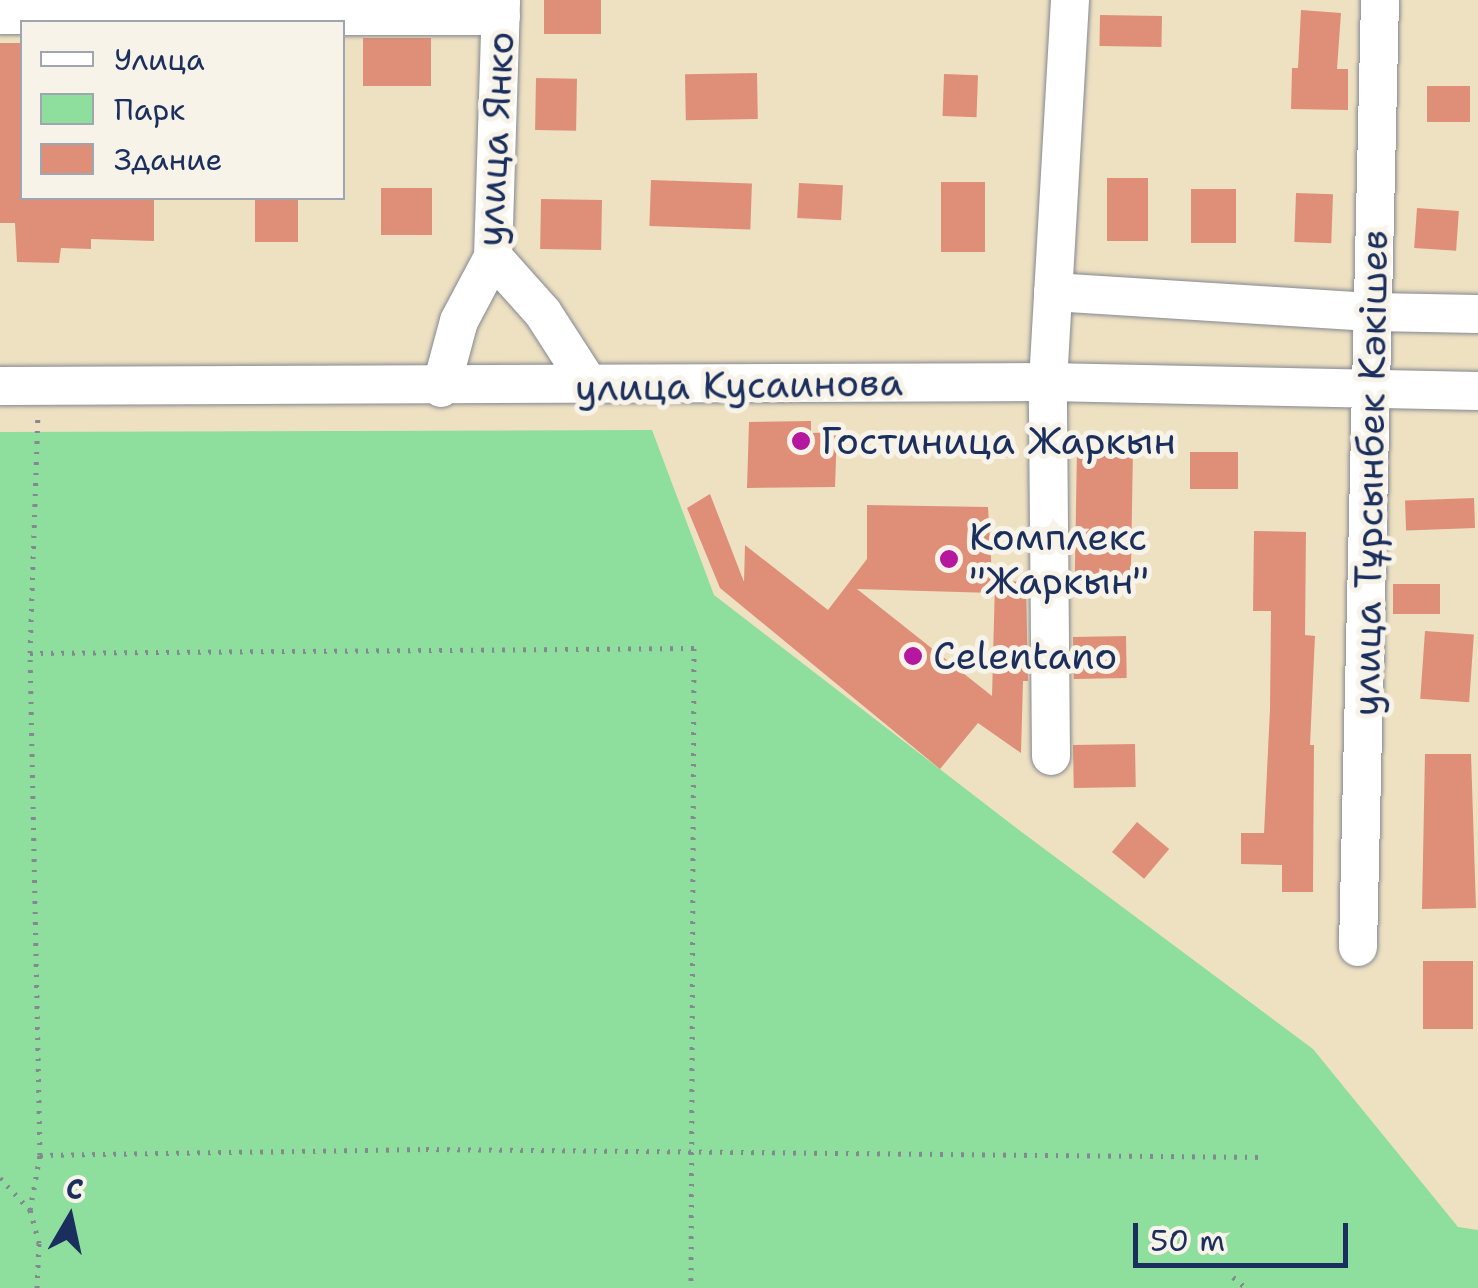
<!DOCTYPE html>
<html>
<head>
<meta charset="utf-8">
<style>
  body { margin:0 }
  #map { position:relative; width:1478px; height:1288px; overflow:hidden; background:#eee1c2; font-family:"Shantell Sans",sans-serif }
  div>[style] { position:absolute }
  .green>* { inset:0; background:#8ede9e }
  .building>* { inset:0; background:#df8f78; transform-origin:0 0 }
  .path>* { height:5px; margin-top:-2.5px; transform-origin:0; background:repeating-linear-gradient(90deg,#848890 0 2.5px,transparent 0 10.5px) }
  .roads { filter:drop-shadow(0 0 2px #848890) drop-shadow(0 0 2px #848890) }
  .minor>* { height:38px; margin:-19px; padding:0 19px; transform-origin:19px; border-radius:19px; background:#fff }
  .dots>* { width:28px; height:28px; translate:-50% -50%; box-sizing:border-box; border:5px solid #f7f3e8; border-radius:50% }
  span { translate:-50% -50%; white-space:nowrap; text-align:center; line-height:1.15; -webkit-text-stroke:10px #f7f3e8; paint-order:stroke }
  .street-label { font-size:38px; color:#1b2f5e }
  .poi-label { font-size:38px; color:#1b2f5e }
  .left { translate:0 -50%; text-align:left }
  .legend { position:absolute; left:20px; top:20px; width:325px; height:180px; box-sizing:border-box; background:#f7f3e8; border:2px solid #9fa5b1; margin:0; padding:12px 18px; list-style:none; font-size:30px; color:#1b2f5e }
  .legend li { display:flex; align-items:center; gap:20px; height:50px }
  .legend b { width:50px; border:2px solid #9fa5b1 }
  .north { position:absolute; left:20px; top:1168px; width:100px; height:100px; -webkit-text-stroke:8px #f7f3e8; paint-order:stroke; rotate:9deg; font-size:28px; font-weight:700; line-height:40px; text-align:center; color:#1b2f5e }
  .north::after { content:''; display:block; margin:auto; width:35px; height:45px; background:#1b2f5e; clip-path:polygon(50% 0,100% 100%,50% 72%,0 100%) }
  .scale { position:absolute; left:1133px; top:1223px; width:215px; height:45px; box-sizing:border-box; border:5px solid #1b2f5e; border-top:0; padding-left:12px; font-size:30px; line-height:35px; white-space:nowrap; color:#1b2f5e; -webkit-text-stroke:8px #f7f3e8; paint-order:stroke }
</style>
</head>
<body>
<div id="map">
  <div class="green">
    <i style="clip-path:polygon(652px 430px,714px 595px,1015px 827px,1313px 1049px,1458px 1227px,1478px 1230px,1478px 1288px,0 1288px,0 432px)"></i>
  </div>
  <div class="building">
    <i style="left:544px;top:0;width:57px;height:34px"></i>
    <i style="clip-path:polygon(1301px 10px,1341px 13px,1337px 69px,1348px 69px,1348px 110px,1291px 109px,1292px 68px,1298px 68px)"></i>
    <i style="left:1100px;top:15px;width:62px;height:31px;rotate:1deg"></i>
    <i style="left:363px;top:38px;width:68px;height:48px"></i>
    <i style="clip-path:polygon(0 43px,22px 43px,22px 198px,154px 198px,154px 241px,91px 239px,91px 249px,61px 248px,59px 263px,17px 262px,15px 223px,0 223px)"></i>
    <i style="left:757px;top:73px;width:46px;height:72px;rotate:89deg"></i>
    <i style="left:944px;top:74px;width:34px;height:42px;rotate:2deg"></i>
    <i style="left:536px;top:78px;width:41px;height:52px;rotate:1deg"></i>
    <i style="left:1427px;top:86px;width:43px;height:36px"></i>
    <i style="left:1107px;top:178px;width:41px;height:63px"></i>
    <i style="left:651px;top:180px;width:101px;height:46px;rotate:2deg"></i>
    <i style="left:941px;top:182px;width:44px;height:70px"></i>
    <i style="left:799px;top:183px;width:44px;height:35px;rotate:3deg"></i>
    <i style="left:381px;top:188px;width:51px;height:47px"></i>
    <i style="left:1191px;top:189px;width:45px;height:54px"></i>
    <i style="left:1296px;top:193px;width:37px;height:49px;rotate:2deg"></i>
    <i style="left:255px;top:198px;width:43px;height:44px"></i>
    <i style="left:541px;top:199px;width:61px;height:50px;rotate:1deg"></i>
    <i style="left:1417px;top:208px;width:42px;height:40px;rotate:4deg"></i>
    <i style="clip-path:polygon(811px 421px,811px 433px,837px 432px,835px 487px,747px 488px,749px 422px)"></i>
    <i style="left:1077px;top:449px;width:56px;height:135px;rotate:1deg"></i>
    <i style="left:1190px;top:452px;width:48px;height:37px"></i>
    <i style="clip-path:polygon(710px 494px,744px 582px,745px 545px,828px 610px,867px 559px,867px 505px,988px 507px,993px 593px,857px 589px,992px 696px,995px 582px,1026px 581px,1028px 681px,1023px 681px,1021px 753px,978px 723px,940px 769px,720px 588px,687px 508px)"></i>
    <i style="left:1474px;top:498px;width:30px;height:69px;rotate:88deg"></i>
    <i style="clip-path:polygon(1254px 531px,1306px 532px,1305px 635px,1315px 636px,1310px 745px,1314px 745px,1313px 892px,1282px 892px,1282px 865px,1241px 864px,1241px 833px,1264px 833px,1270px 709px,1271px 611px,1253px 611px)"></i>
    <i style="left:1393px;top:584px;width:47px;height:30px"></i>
    <i style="left:1425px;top:631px;width:49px;height:68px;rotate:4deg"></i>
    <i style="left:1126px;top:636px;width:42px;height:53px;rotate:89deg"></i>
    <i style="left:1135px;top:744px;width:43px;height:62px;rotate:89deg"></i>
    <i style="clip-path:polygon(1425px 754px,1471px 754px,1476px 908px,1422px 909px)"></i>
    <i style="left:1137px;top:822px;width:42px;height:39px;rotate:40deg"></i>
    <i style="left:1423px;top:961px;width:50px;height:68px"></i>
  </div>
  <div class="path">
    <i style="left:30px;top:653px;width:664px;rotate:-0.43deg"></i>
    <i style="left:694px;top:648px;width:640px;rotate:90.27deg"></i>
    <i style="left:40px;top:1155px;width:386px;rotate:-0.9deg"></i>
    <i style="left:426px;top:1149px;width:840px;rotate:0.55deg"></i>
    <i style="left:0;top:1178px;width:44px;rotate:46.8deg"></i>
    <i style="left:1233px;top:1277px;width:17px;rotate:40deg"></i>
    <i style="left:37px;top:1288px;width:45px;rotate:-87.5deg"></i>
    <i style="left:39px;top:1243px;width:34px;rotate:-105deg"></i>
    <i style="left:30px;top:1210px;width:56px;rotate:-79.7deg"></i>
    <i style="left:40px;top:1155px;width:502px;rotate:-91.14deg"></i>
    <i style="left:30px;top:653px;width:235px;rotate:-88.1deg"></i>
  </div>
  <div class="roads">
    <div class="minor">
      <i style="left:0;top:15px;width:501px;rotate:0.11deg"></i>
      <i style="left:493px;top:257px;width:75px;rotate:48.2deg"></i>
      <i style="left:543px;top:313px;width:87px;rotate:57.2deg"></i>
      <i style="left:1053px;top:292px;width:322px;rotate:3.6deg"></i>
      <i style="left:1374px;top:312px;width:104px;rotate:1.1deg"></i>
      <i style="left:0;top:386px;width:1048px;rotate:-0.22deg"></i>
      <i style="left:1048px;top:382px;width:430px;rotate:1.2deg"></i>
      <i style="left:441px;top:388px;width:69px;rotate:-75deg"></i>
      <i style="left:459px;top:321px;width:72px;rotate:-62deg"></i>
      <i style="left:493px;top:257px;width:257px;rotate:-88.2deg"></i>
      <i style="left:1051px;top:756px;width:374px;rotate:-90.5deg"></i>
      <i style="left:1048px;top:382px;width:383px;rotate:-86.7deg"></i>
      <i style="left:1358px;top:947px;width:947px;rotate:-88.67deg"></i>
    </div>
  </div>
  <div class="dots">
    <i style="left:801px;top:441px;background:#b5179e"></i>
    <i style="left:949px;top:559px;background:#b5179e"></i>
    <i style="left:913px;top:656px;background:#b5179e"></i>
  </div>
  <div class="street-label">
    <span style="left:495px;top:139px;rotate:-87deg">улица Янко</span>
    <span style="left:739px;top:385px;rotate:-1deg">улица Кусаинова</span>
    <span style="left:1370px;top:473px;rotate:-89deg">улица Тұрсынбек Кәкішев</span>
  </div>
  <div class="poi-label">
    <span class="left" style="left:821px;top:441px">Гостиница Жаркын</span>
    <span class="left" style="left:969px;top:559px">Комплекс<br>"Жаркын"</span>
    <span class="left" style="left:933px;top:656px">Celentano</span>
  </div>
  <ul class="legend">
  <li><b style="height:12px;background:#fff"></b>Улица</li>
  <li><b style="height:28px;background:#8ede9e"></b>Парк</li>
  <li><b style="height:28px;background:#df8f78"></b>Здание</li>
  </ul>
  <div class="north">С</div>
  <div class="scale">50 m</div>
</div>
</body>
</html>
